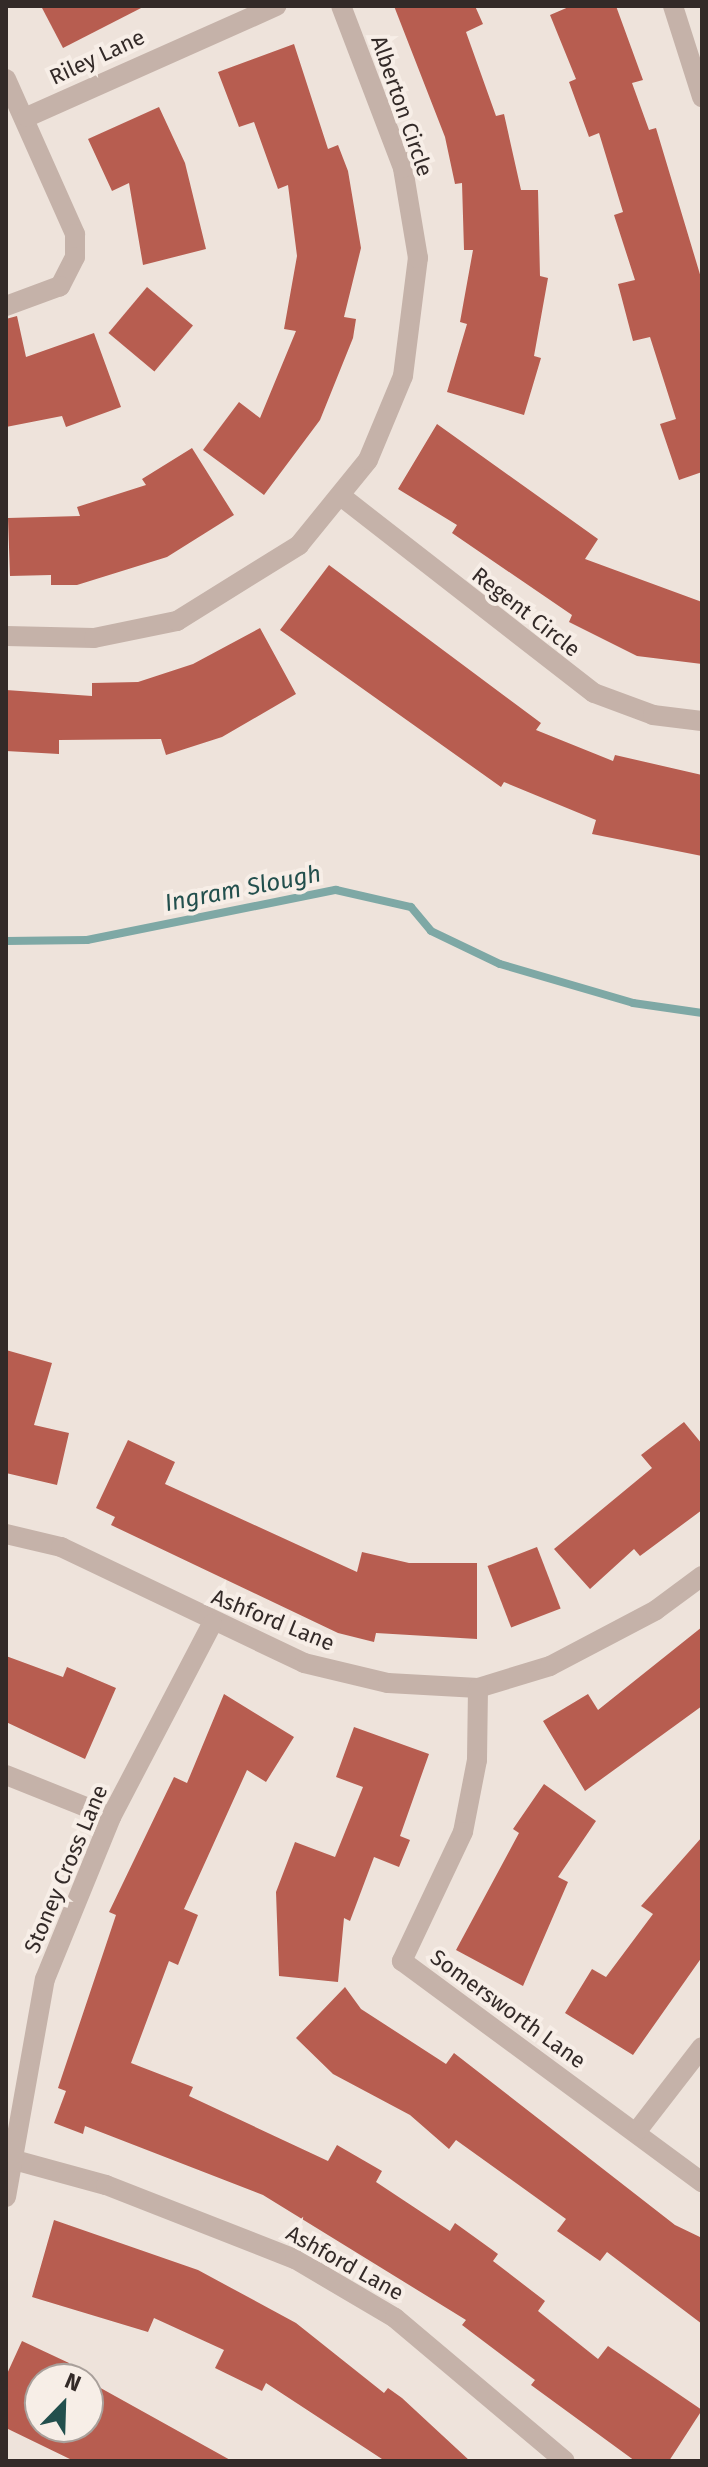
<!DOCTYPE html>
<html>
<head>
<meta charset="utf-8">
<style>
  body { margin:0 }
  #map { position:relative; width:708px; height:2467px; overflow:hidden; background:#eee3db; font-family:"Fira Sans",sans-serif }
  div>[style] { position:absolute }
  .stream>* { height:8px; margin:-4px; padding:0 4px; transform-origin:4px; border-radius:4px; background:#7ea8a5 }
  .building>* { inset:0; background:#b75d50; transform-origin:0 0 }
  .street>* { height:20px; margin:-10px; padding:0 10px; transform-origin:10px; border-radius:10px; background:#c5b2a9 }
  span { translate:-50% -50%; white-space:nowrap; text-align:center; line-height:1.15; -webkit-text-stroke:8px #f7eee7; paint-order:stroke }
  .street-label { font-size:22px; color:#332a28 }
  .water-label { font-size:24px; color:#224f4d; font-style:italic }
  .frame { position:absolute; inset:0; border:8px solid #332a28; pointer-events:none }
  .north { position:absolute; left:24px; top:2363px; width:80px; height:80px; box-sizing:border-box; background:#f7eee7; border:2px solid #a9a09b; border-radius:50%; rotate:23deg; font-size:22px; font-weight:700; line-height:32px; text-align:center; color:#332a28 }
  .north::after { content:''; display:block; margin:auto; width:28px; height:36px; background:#224f4d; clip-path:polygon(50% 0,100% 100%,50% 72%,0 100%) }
</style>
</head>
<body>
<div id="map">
  <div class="stream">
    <i style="left:6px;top:941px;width:81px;rotate:-0.7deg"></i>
    <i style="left:87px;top:940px;width:254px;rotate:-11.4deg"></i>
    <i style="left:336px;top:890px;width:77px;rotate:12.8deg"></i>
    <i style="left:411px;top:907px;width:31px;rotate:50deg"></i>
    <i style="left:431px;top:931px;width:76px;rotate:25.6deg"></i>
    <i style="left:500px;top:964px;width:139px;rotate:16.3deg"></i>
    <i style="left:633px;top:1003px;width:70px;rotate:8.2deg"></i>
  </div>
  <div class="building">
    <i style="clip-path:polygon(41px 6px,145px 6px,63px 48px)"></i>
    <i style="clip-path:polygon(394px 6px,475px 6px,483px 24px,466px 32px,496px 116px,504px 114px,521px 190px,538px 190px,540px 276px,548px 278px,534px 356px,541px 358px,524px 415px,447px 392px,467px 324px,460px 322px,473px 250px,464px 250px,462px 183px,455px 184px,445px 137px)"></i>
    <i style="clip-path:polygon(571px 6px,616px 6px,643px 80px,632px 83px,649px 130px,656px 128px,702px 281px,702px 472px,679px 480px,660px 424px,676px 419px,650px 337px,633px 341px,618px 284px,635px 280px,614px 215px,623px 212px,599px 133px,589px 137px,569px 82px,576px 79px,550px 15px)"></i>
    <i style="clip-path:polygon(294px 44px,328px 149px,338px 145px,348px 171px,361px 248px,344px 317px,356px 319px,353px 338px,320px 420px,264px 495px,203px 450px,239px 402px,260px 418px,296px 331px,284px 329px,297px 256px,288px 185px,278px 189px,254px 122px,239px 127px,218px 72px)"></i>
    <i style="clip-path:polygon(159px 107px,185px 163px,206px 249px,143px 265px,129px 183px,112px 191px,88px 139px)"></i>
    <i style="left:147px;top:287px;width:60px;height:60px;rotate:40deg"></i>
    <i style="clip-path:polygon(17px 316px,26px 357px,94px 333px,121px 407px,66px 427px,62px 416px,6px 427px,6px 319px)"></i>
    <i style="clip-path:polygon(437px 424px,598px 539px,585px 559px,702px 602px,702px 664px,637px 656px,569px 622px,572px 615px,452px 533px,457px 525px,398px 489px)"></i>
    <i style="clip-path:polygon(192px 448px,234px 515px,167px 557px,77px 585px,51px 585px,51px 575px,10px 576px,8px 518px,80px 516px,77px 507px,146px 485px,142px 479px)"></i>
    <i style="clip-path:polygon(329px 565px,541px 723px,536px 730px,613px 761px,615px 755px,702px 775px,702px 856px,592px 834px,596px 820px,504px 782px,501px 787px,280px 630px)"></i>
    <i style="clip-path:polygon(260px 628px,296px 694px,222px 737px,166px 755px,161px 739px,59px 740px,59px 754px,6px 751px,6px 690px,92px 696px,92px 683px,138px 682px,193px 664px)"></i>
    <i style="clip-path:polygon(6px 1350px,52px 1363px,34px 1425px,69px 1433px,57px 1485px,6px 1473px)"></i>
    <i style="clip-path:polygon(684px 1422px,702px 1444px,702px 1510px,640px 1556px,634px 1549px,590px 1589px,554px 1549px,652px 1468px,641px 1455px)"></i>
    <i style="clip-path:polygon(128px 1440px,175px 1462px,165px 1484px,357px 1572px,362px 1552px,409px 1563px,477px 1563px,477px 1639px,376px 1633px,374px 1642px,338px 1633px,111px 1525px,115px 1517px,96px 1508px)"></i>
    <i style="left:537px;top:1547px;width:66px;height:53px;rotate:69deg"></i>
    <i style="clip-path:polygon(702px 1627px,702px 1706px,585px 1791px,543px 1721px,588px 1694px,598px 1710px)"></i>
    <i style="clip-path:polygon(6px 1656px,63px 1677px,67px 1667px,116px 1688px,85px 1759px,6px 1722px)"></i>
    <i style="clip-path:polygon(224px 1694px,294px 1737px,266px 1782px,247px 1770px,184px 1909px,198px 1915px,178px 1965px,169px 1961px,131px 2063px,193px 2087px,189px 2096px,328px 2161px,337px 2145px,382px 2171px,376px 2182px,450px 2231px,455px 2223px,498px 2254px,493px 2261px,545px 2301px,538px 2311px,598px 2359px,608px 2346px,702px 2410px,669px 2461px,635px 2461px,531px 2385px,535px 2380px,462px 2325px,466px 2320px,263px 2195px,85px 2126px,83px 2134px,54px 2123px,66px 2091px,58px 2088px,116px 1915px,109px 1912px,174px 1777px,187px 1783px)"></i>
    <i style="clip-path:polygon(354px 1727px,429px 1754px,400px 1836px,410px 1840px,399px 1867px,374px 1857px,350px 1921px,344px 1918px,338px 1982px,279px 1976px,276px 1892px,295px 1842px,335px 1857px,363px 1787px,336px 1777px)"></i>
    <i style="clip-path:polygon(544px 1784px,596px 1821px,558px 1877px,568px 1882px,523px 1986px,456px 1950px,519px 1833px,513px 1829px)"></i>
    <i style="clip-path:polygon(702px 1837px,702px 1957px,633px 2055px,565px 2013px,592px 1969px,606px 1977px,653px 1914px,641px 1906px)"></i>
    <i style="clip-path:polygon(345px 1987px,361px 2009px,446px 2064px,454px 2053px,675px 2225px,702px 2238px,702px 2324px,607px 2252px,600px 2261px,557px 2231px,566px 2219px,456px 2140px,449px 2149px,410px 2115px,333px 2074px,296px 2038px)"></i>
    <i style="clip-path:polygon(54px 2220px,198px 2270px,296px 2323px,384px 2393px,388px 2388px,402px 2398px,470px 2461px,385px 2461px,266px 2383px,262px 2391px,215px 2368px,224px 2350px,154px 2318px,148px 2332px,32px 2297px)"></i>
    <i style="clip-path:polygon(22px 2341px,69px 2363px,62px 2379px,40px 2379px,40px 2427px,88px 2427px,88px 2381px,232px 2461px,74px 2461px,6px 2428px,6px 2376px)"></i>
  </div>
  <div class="street">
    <i style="left:673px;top:6px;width:96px;rotate:72.3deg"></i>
    <i style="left:6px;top:79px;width:170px;rotate:66deg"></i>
    <i style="left:75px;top:234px;width:23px;rotate:90deg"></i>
    <i style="left:75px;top:257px;width:33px;rotate:117deg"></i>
    <i style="left:60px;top:286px;width:58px;rotate:159.7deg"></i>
    <i style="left:27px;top:117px;width:273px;rotate:-24deg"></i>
    <i style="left:342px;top:497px;width:319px;rotate:37.9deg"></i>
    <i style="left:594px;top:693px;width:63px;rotate:20.4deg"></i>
    <i style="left:653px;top:715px;width:49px;rotate:7deg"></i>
    <i style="left:6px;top:636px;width:88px;rotate:1.3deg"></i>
    <i style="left:94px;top:638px;width:85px;rotate:-11.6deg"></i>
    <i style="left:177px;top:621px;width:144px;rotate:-31.9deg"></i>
    <i style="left:299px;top:545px;width:109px;rotate:-50.9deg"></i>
    <i style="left:368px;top:460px;width:91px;rotate:-67.4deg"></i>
    <i style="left:403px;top:376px;width:119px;rotate:-82.8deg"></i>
    <i style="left:418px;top:258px;width:91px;rotate:-99.5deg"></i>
    <i style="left:403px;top:168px;width:173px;rotate:-110.9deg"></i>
    <i style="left:6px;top:1534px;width:57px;rotate:13.3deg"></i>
    <i style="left:61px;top:1547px;width:269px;rotate:25.5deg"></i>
    <i style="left:304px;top:1663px;width:86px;rotate:13.4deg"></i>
    <i style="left:388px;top:1683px;width:90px;rotate:3.2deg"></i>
    <i style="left:478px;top:1688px;width:75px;rotate:-17deg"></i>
    <i style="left:550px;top:1666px;width:120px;rotate:-27.8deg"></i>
    <i style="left:656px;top:1610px;width:57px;rotate:-36.5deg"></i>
    <i style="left:478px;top:1688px;width:72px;rotate:90.8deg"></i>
    <i style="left:477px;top:1760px;width:73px;rotate:101deg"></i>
    <i style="left:463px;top:1832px;width:143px;rotate:115.3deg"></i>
    <i style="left:402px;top:1961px;width:373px;rotate:36.4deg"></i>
    <i style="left:6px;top:1775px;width:113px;rotate:21.8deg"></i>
    <i style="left:637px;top:2131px;width:106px;rotate:-52.3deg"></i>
    <i style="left:18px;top:2161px;width:91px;rotate:15.3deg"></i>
    <i style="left:106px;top:2185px;width:203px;rotate:21.4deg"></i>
    <i style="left:295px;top:2259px;width:116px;rotate:30.5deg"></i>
    <i style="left:395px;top:2318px;width:222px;rotate:40.1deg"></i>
    <i style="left:6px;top:2197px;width:221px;rotate:-79.9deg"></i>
    <i style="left:45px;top:1979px;width:175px;rotate:-67.8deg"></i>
    <i style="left:111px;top:1817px;width:218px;rotate:-62.4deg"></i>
  </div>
  <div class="street-label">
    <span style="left:97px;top:57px;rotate:-25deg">Riley Lane</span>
    <span style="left:402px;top:106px;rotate:71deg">Alberton Circle</span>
    <span style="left:526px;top:612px;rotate:38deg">Regent Circle</span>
    <span style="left:273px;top:1620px;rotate:22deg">Ashford Lane</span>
    <span style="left:66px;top:1869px;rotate:-67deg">Stoney Cross Lane</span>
    <span style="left:508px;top:2009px;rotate:36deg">Somersworth Lane</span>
    <span style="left:345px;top:2263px;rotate:29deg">Ashford Lane</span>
  </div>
  <div class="water-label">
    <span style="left:243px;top:889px;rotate:-11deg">Ingram Slough</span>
  </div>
  <div class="frame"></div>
  <div class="north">N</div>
</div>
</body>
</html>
